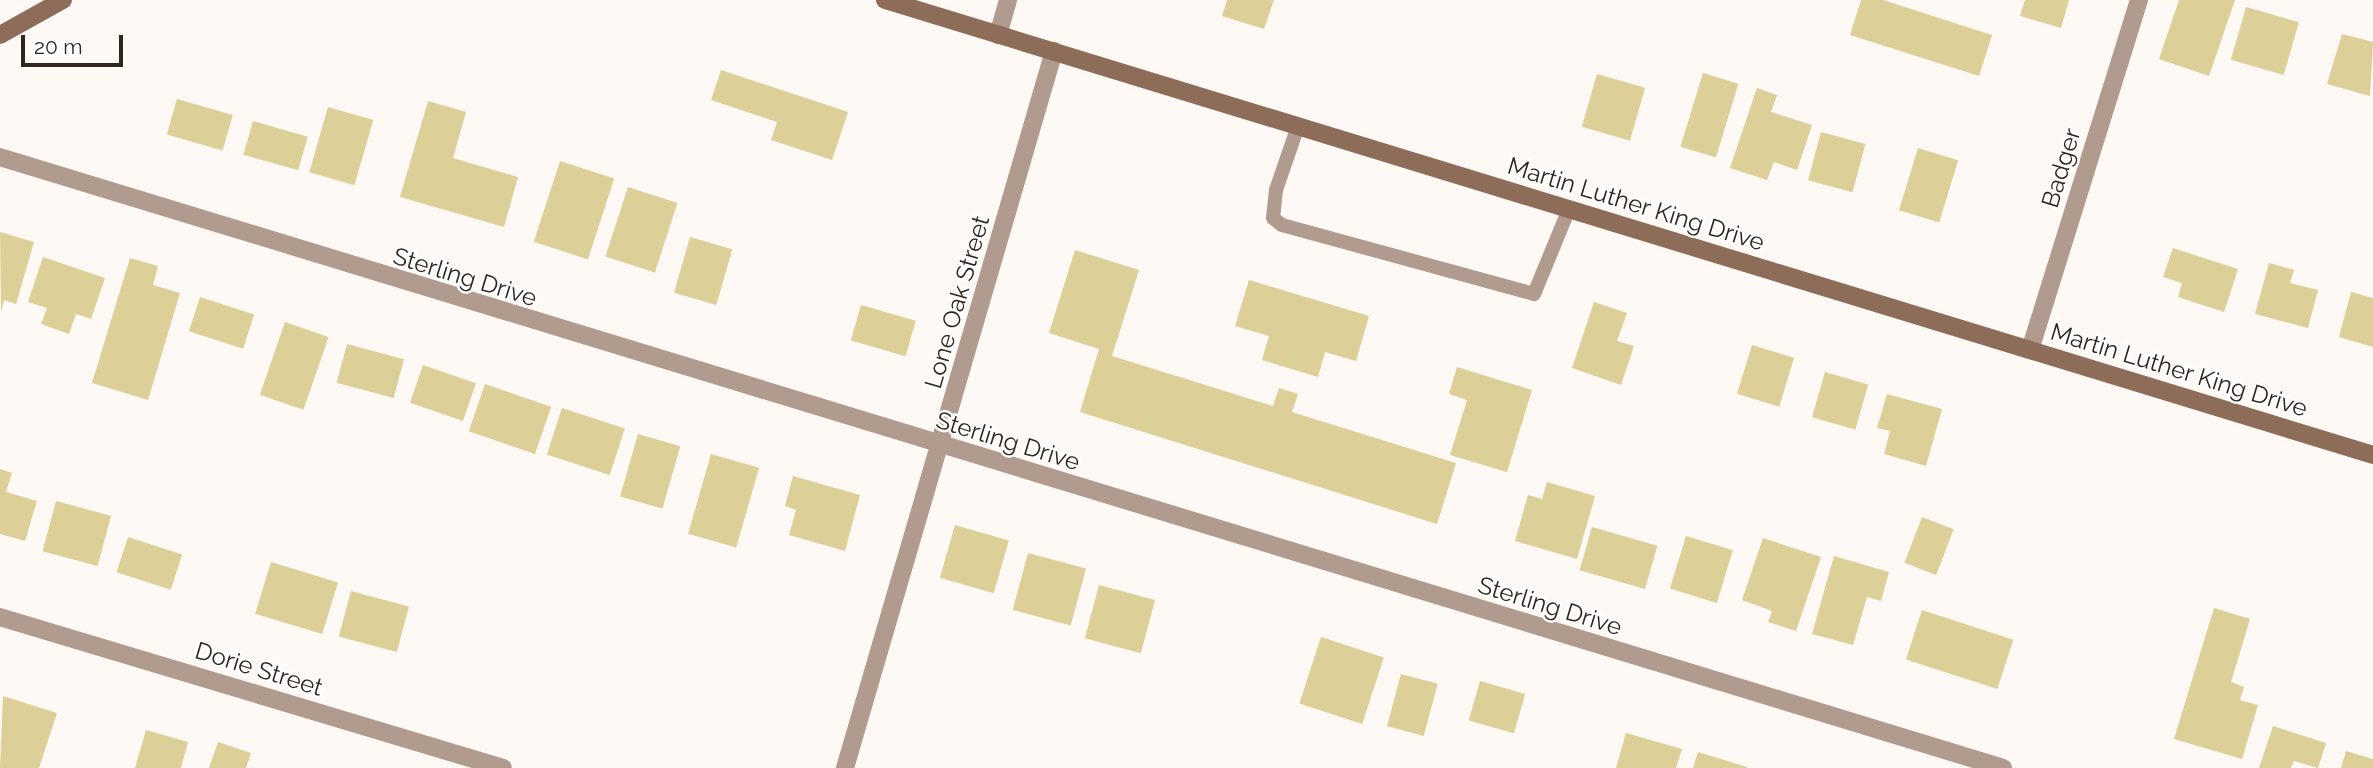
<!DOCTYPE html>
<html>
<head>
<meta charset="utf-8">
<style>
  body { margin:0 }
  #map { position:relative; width:2373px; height:768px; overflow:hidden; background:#fef9f4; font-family:Raleway,sans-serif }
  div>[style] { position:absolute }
  .building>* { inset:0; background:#ddcf98; transform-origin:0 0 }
  .lane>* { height:14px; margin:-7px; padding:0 7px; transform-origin:7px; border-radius:7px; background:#b19a8e }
  .street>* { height:18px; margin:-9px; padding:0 9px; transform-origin:9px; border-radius:9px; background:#b19a8e }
  .secondary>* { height:18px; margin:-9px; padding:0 9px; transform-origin:9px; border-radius:9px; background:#8d6c5a }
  span { translate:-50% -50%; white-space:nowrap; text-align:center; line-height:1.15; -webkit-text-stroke:5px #fff; paint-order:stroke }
  .street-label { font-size:24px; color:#2f271d }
  .scale { position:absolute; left:21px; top:35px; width:102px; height:32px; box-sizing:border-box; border:4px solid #2f271d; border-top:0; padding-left:9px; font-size:21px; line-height:24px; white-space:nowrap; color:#2f271d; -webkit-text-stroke:5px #fff; paint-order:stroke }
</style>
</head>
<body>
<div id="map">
  <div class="building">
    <i style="clip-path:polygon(1227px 0,1274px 0,1264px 29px,1222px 16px)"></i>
    <i style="clip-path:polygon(1861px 0,1883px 0,1992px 35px,1979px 76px,1850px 35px)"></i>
    <i style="clip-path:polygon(2025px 0,2069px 0,2061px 28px,2020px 16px)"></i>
    <i style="clip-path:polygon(2179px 0,2235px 0,2209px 76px,2159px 59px)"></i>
    <i style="left:2246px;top:7px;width:55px;height:55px;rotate:16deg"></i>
    <i style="clip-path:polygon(2342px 34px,2373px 42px,2370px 96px,2327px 84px)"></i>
    <i style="clip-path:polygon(721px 70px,848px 112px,832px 160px,771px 140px,777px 122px,711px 100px)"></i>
    <i style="left:1703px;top:73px;width:37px;height:77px;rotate:17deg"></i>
    <i style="left:1597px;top:74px;width:50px;height:55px;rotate:16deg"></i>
    <i style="clip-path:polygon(1757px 88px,1777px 95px,1771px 112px,1812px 125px,1797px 170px,1774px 162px,1767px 180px,1730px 168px)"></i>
    <i style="left:177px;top:99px;width:58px;height:37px;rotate:16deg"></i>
    <i style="clip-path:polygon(428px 101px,466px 112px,453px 158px,518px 177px,504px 227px,400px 197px)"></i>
    <i style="left:328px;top:107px;width:47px;height:68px;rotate:16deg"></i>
    <i style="left:253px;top:121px;width:57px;height:35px;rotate:16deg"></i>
    <i style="left:1821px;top:132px;width:46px;height:50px;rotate:15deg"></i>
    <i style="left:1918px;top:148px;width:42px;height:65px;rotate:17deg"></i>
    <i style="left:560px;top:161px;width:57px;height:85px;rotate:18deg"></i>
    <i style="left:628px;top:187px;width:52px;height:73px;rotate:18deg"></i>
    <i style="clip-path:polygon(0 232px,34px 242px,16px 304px,4px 300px,1px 312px)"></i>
    <i style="left:690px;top:237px;width:44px;height:58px;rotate:16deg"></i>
    <i style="clip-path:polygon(2173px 248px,2238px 269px,2224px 312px,2178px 297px,2182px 283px,2163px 277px)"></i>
    <i style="clip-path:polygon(1075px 250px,1139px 270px,1112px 356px,1273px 406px,1279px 388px,1298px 394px,1292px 412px,1456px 463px,1437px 524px,1080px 412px,1099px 349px,1049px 333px)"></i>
    <i style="clip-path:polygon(43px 257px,105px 278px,91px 319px,76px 314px,69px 334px,41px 324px,47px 308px,28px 302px)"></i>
    <i style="clip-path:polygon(130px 258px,158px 266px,153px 285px,180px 293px,148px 400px,92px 383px)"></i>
    <i style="clip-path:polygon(2269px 263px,2294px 270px,2290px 283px,2318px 290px,2308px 328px,2255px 314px)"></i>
    <i style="clip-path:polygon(1249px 280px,1369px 316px,1356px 361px,1325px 352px,1318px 377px,1262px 360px,1269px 336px,1235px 326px)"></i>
    <i style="clip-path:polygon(2351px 292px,2373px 298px,2373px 347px,2339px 337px)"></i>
    <i style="left:200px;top:297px;width:57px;height:36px;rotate:18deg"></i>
    <i style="clip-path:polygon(1594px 302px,1627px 313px,1617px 341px,1634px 346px,1621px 385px,1572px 368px)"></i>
    <i style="left:861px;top:305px;width:57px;height:37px;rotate:16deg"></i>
    <i style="left:285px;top:322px;width:46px;height:77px;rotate:19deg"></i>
    <i style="left:347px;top:344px;width:59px;height:40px;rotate:15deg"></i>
    <i style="left:1752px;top:345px;width:44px;height:51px;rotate:17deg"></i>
    <i style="left:423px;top:365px;width:56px;height:40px;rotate:19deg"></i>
    <i style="clip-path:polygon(1457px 367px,1532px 390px,1507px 472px,1450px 455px,1467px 400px,1449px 394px)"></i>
    <i style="left:1825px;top:372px;width:45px;height:47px;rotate:16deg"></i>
    <i style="left:485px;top:384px;width:70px;height:50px;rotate:19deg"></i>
    <i style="clip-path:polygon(1887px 394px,1942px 409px,1926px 466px,1884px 454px,1890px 431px,1877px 428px)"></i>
    <i style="left:562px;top:408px;width:66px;height:49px;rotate:18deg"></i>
    <i style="left:638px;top:434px;width:44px;height:65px;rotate:16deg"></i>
    <i style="left:711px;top:454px;width:50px;height:83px;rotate:16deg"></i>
    <i style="clip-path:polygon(0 469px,12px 473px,6px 492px,37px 501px,25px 541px,0 534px)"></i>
    <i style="clip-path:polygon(793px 476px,860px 495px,845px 551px,789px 535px,796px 510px,785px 506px)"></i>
    <i style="clip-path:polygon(1547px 482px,1595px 496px,1577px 559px,1515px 541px,1528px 495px,1542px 499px)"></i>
    <i style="left:56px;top:501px;width:57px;height:52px;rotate:15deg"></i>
    <i style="left:1922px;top:517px;width:34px;height:49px;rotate:21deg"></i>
    <i style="left:955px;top:525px;width:56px;height:55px;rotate:16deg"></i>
    <i style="left:1592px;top:527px;width:68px;height:45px;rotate:16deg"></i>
    <i style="left:1686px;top:536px;width:49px;height:55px;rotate:17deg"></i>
    <i style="left:128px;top:537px;width:57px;height:37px;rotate:18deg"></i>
    <i style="clip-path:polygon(1763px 538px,1821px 557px,1796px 631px,1768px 622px,1772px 611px,1742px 600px)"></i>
    <i style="left:1028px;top:553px;width:60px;height:59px;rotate:15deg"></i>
    <i style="clip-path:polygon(1834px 556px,1889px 572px,1881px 601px,1867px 597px,1853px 645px,1812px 634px)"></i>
    <i style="left:271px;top:562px;width:70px;height:54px;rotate:17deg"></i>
    <i style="left:1099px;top:585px;width:58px;height:55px;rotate:15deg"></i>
    <i style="left:351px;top:591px;width:60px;height:47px;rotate:15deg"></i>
    <i style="clip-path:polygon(2214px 608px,2250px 619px,2231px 682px,2244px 687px,2240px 700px,2258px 705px,2242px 759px,2174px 739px)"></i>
    <i style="left:1922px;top:610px;width:96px;height:52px;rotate:18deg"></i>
    <i style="left:1321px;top:637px;width:66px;height:70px;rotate:18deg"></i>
    <i style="left:1401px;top:674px;width:38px;height:54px;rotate:15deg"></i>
    <i style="left:1480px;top:681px;width:47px;height:41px;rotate:16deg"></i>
    <i style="clip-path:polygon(3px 696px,57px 713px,39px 768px,0 768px)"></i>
    <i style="clip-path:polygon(2273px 726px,2326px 743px,2318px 768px,2294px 761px,2291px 768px,2259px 768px)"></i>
    <i style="clip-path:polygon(146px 730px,188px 742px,181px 768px,135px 768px)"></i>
    <i style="clip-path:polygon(1626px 733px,1682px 749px,1676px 768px,1616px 768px)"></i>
    <i style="clip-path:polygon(218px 742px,251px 753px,246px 768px,209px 768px)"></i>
    <i style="clip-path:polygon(2346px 751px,2373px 759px,2373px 768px,2341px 768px)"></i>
    <i style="clip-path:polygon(1698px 752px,1747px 767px,1747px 768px,1693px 768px)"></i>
  </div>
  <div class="lane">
    <i style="left:1298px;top:126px;width:68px;rotate:109deg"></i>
    <i style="left:1276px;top:190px;width:28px;rotate:96deg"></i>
    <i style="left:1273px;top:218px;width:11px;rotate:38deg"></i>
    <i style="left:1282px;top:225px;width:261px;rotate:15.3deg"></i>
    <i style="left:1534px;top:294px;width:92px;rotate:-67.6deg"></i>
  </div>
  <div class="street">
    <i style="left:998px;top:35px;width:36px;rotate:-74deg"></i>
    <i style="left:0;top:157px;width:2094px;rotate:16.96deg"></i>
    <i style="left:2030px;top:350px;width:367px;rotate:-72.7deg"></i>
    <i style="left:0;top:617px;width:525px;rotate:16.71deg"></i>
    <i style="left:845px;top:768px;width:747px;rotate:-73.75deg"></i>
  </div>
  <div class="secondary">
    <i style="left:885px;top:0;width:1556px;rotate:17deg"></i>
    <i style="left:0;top:35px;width:72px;rotate:-29.1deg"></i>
  </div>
  <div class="street-label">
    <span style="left:2061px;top:168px;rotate:-73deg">Badger</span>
    <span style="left:1636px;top:204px;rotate:17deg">Martin Luther King Drive</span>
    <span style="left:465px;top:277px;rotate:17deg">Sterling Drive</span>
    <span style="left:957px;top:302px;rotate:-74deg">Lone Oak Street</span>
    <span style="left:2179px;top:370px;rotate:17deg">Martin Luther King Drive</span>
    <span style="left:1008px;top:441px;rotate:17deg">Sterling Drive</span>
    <span style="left:1550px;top:606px;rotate:17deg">Sterling Drive</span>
    <span style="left:259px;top:669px;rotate:17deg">Dorie Street</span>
  </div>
  <div class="scale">20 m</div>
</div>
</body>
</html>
